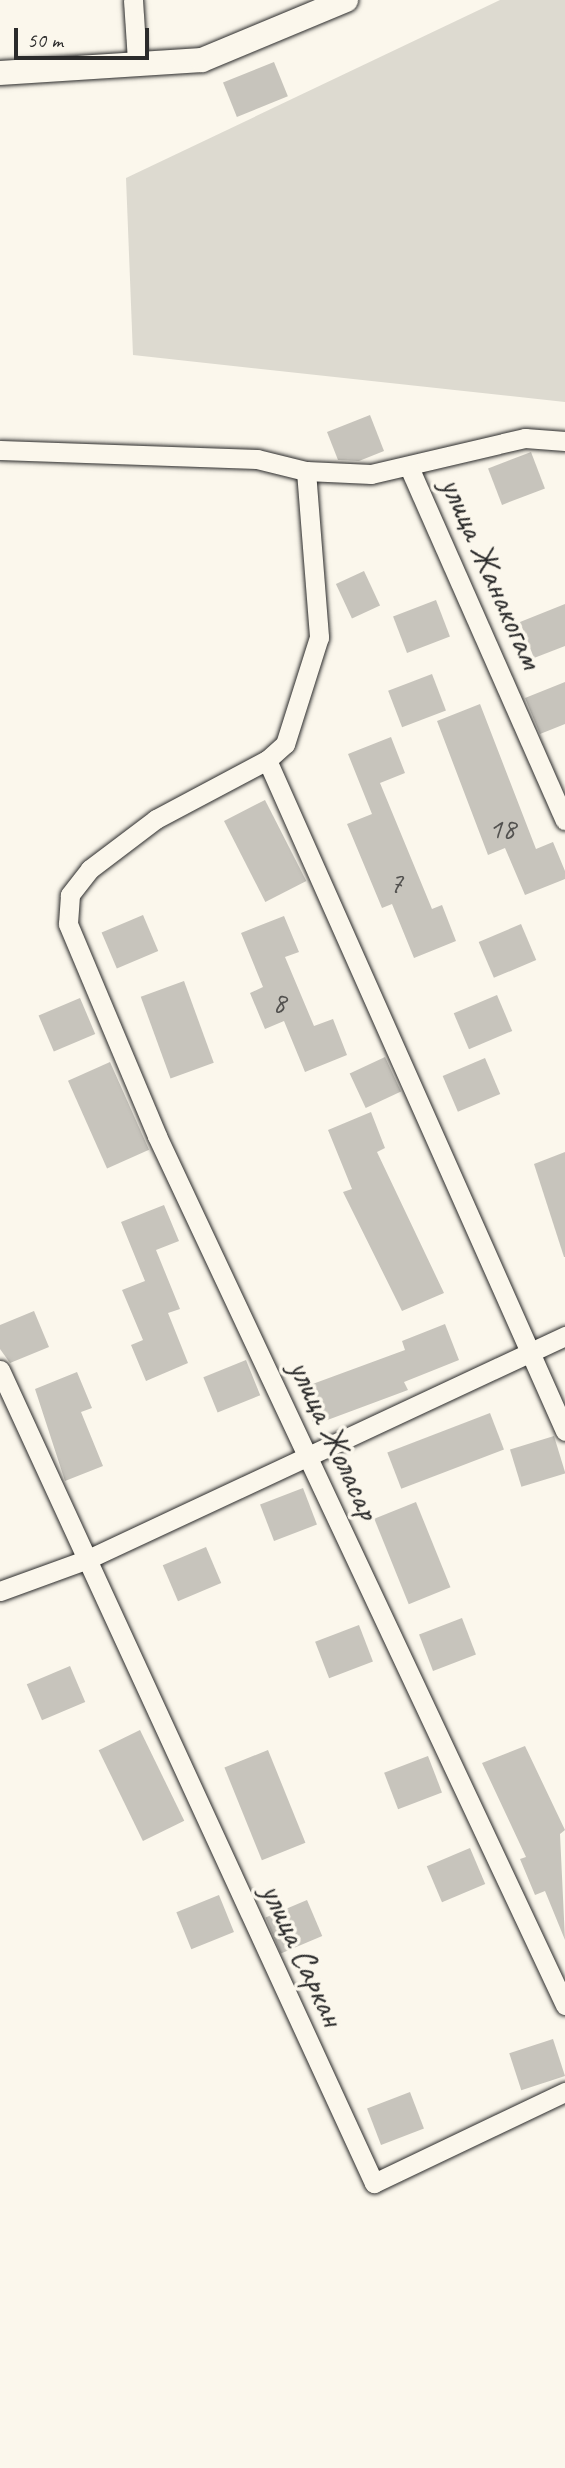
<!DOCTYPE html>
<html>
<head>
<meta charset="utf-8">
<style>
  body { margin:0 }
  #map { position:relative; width:565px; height:2468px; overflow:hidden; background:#fbf7ec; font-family:Caveat,sans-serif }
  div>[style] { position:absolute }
  .green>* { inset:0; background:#dddad0 }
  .building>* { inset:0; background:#c7c4bc; transform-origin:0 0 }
  .roads { filter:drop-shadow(0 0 2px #2b2b2b) drop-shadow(0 0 2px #2b2b2b) }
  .minor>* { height:19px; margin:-9.5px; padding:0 9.5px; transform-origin:9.5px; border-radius:9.5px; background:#fbf7ec }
  .tertiary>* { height:24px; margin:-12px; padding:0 12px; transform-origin:12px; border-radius:12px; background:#fbf7ec }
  span { translate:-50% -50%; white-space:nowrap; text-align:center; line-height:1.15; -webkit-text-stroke:7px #fbf7ec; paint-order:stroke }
  .number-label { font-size:30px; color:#52514f }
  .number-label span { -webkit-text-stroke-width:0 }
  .street-label { font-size:33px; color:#2b2b2b }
  .scale { position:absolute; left:14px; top:28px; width:135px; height:32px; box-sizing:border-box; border:4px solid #2b2b2b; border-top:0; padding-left:9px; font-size:21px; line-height:24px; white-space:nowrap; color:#2b2b2b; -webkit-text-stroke:5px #fbf7ec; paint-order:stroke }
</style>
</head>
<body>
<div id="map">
  <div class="green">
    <i style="clip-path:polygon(500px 0,565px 0,565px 402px,133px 355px,126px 178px)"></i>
  </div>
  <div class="building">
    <i style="left:274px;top:62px;width:37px;height:55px;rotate:68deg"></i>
    <i style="clip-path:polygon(370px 415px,384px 451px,359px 461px,338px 460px,327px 432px)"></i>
    <i style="left:531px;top:452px;width:39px;height:46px;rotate:69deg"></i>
    <i style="left:364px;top:571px;width:38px;height:31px;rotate:65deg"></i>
    <i style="left:436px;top:600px;width:39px;height:46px;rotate:69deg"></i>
    <i style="clip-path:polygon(565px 604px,565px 646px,534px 658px,520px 622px)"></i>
    <i style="left:432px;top:674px;width:39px;height:47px;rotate:69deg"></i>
    <i style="clip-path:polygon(565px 682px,565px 724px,540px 734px,525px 698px)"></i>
    <i style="clip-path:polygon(480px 704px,536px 849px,553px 842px,565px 871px,565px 879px,525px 895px,505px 848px,488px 855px,437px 721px)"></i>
    <i style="clip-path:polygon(391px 737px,405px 773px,380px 783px,432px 909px,442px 905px,456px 941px,414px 958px,392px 904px,382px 908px,347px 824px,372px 814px,348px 754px)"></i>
    <i style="left:265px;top:800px;width:91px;height:46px;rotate:63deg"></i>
    <i style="left:143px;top:915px;width:39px;height:45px;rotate:67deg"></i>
    <i style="clip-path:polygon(284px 916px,299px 952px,285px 957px,314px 1026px,333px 1019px,347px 1055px,305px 1072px,284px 1021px,265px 1029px,250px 993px,263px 987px,241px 933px)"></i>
    <i style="left:521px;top:924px;width:39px;height:46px;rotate:67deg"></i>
    <i style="left:184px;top:981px;width:87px;height:46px;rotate:70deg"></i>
    <i style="left:497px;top:995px;width:39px;height:47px;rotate:67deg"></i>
    <i style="left:80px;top:998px;width:39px;height:45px;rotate:67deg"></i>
    <i style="left:385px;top:1057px;width:38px;height:39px;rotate:65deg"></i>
    <i style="left:485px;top:1058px;width:39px;height:46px;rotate:67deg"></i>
    <i style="left:110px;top:1062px;width:96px;height:46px;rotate:66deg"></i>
    <i style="clip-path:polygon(371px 1112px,385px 1148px,377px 1152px,444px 1293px,402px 1311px,343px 1192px,352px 1189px,328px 1130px)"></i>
    <i style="clip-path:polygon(565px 1152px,565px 1257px,564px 1257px,534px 1164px)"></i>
    <i style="clip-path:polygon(164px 1205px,179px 1241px,156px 1250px,180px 1309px,168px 1313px,188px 1363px,146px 1381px,131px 1345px,143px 1340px,122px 1290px,145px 1281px,121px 1222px)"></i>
    <i style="clip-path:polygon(34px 1311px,49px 1347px,10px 1363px,0 1349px,0 1325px)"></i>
    <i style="clip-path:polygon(445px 1324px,459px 1360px,404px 1382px,408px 1390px,314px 1425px,299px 1389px,405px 1350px,402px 1341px)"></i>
    <i style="left:246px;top:1360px;width:38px;height:46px;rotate:68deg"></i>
    <i style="clip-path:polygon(77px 1372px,92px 1408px,81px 1412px,103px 1466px,65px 1481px,35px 1389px)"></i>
    <i style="left:490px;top:1413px;width:39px;height:110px;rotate:69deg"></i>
    <i style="left:554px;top:1436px;width:39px;height:46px;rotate:73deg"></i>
    <i style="left:303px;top:1488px;width:39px;height:46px;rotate:69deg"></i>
    <i style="left:416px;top:1502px;width:92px;height:45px;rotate:68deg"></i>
    <i style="left:206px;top:1547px;width:39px;height:47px;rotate:67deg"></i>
    <i style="left:462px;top:1618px;width:39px;height:46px;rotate:69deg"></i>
    <i style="left:359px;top:1625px;width:39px;height:47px;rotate:69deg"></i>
    <i style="left:70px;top:1666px;width:39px;height:47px;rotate:67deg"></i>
    <i style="left:140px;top:1730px;width:101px;height:46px;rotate:64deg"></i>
    <i style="clip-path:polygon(525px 1746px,565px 1830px,560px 1834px,565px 1940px,545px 1891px,535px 1895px,520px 1859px,526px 1857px,482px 1763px)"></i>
    <i style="left:268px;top:1750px;width:100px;height:47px;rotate:68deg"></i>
    <i style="left:428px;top:1756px;width:39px;height:47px;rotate:69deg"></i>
    <i style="left:470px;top:1848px;width:39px;height:47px;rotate:67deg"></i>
    <i style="left:219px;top:1895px;width:40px;height:46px;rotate:68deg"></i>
    <i style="left:307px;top:1900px;width:39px;height:45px;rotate:67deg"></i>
    <i style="left:553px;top:2039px;width:39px;height:46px;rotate:72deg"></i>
    <i style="left:410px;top:2092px;width:39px;height:46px;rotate:69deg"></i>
  </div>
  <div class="roads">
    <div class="minor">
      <i style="left:133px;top:0;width:61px;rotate:86.2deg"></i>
      <i style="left:0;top:450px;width:257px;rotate:2deg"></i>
      <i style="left:257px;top:459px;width:50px;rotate:13.8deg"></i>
      <i style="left:306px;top:471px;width:65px;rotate:2.6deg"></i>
      <i style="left:371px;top:474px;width:158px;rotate:-13.2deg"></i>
      <i style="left:525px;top:438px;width:40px;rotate:4.3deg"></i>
      <i style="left:409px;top:467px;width:386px;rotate:66.2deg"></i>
      <i style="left:306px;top:471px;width:167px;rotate:85.5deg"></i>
      <i style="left:319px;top:637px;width:112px;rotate:107.6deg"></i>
      <i style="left:285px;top:744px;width:24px;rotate:138deg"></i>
      <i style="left:267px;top:760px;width:126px;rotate:152deg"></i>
      <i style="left:156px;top:819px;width:83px;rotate:142.9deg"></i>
      <i style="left:90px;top:869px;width:33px;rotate:128deg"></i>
      <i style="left:70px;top:895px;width:29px;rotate:94deg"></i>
      <i style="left:68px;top:924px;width:230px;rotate:67.2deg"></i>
      <i style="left:157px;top:1136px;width:960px;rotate:64.85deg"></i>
      <i style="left:267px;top:760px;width:734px;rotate:66.05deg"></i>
      <i style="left:0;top:1370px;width:895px;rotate:65.3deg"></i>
      <i style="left:374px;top:2183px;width:212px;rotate:-25.5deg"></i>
      <i style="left:0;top:1591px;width:94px;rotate:-20deg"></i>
      <i style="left:88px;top:1559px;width:527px;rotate:-25.06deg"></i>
    </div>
    <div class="tertiary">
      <i style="left:0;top:73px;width:202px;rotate:-3.7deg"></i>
      <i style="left:202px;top:60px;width:156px;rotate:-22.6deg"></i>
    </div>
  </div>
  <div class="number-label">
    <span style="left:502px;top:828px">18</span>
    <span style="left:396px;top:882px">7</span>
    <span style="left:279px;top:1002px">8</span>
  </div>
  <div class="street-label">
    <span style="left:491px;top:573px;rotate:66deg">улица Жанакогам</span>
    <span style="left:334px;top:1440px;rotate:65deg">улица Жоласар</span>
    <span style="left:302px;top:1955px;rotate:65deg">улица Саркан</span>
  </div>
  <div class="scale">50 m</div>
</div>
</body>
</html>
